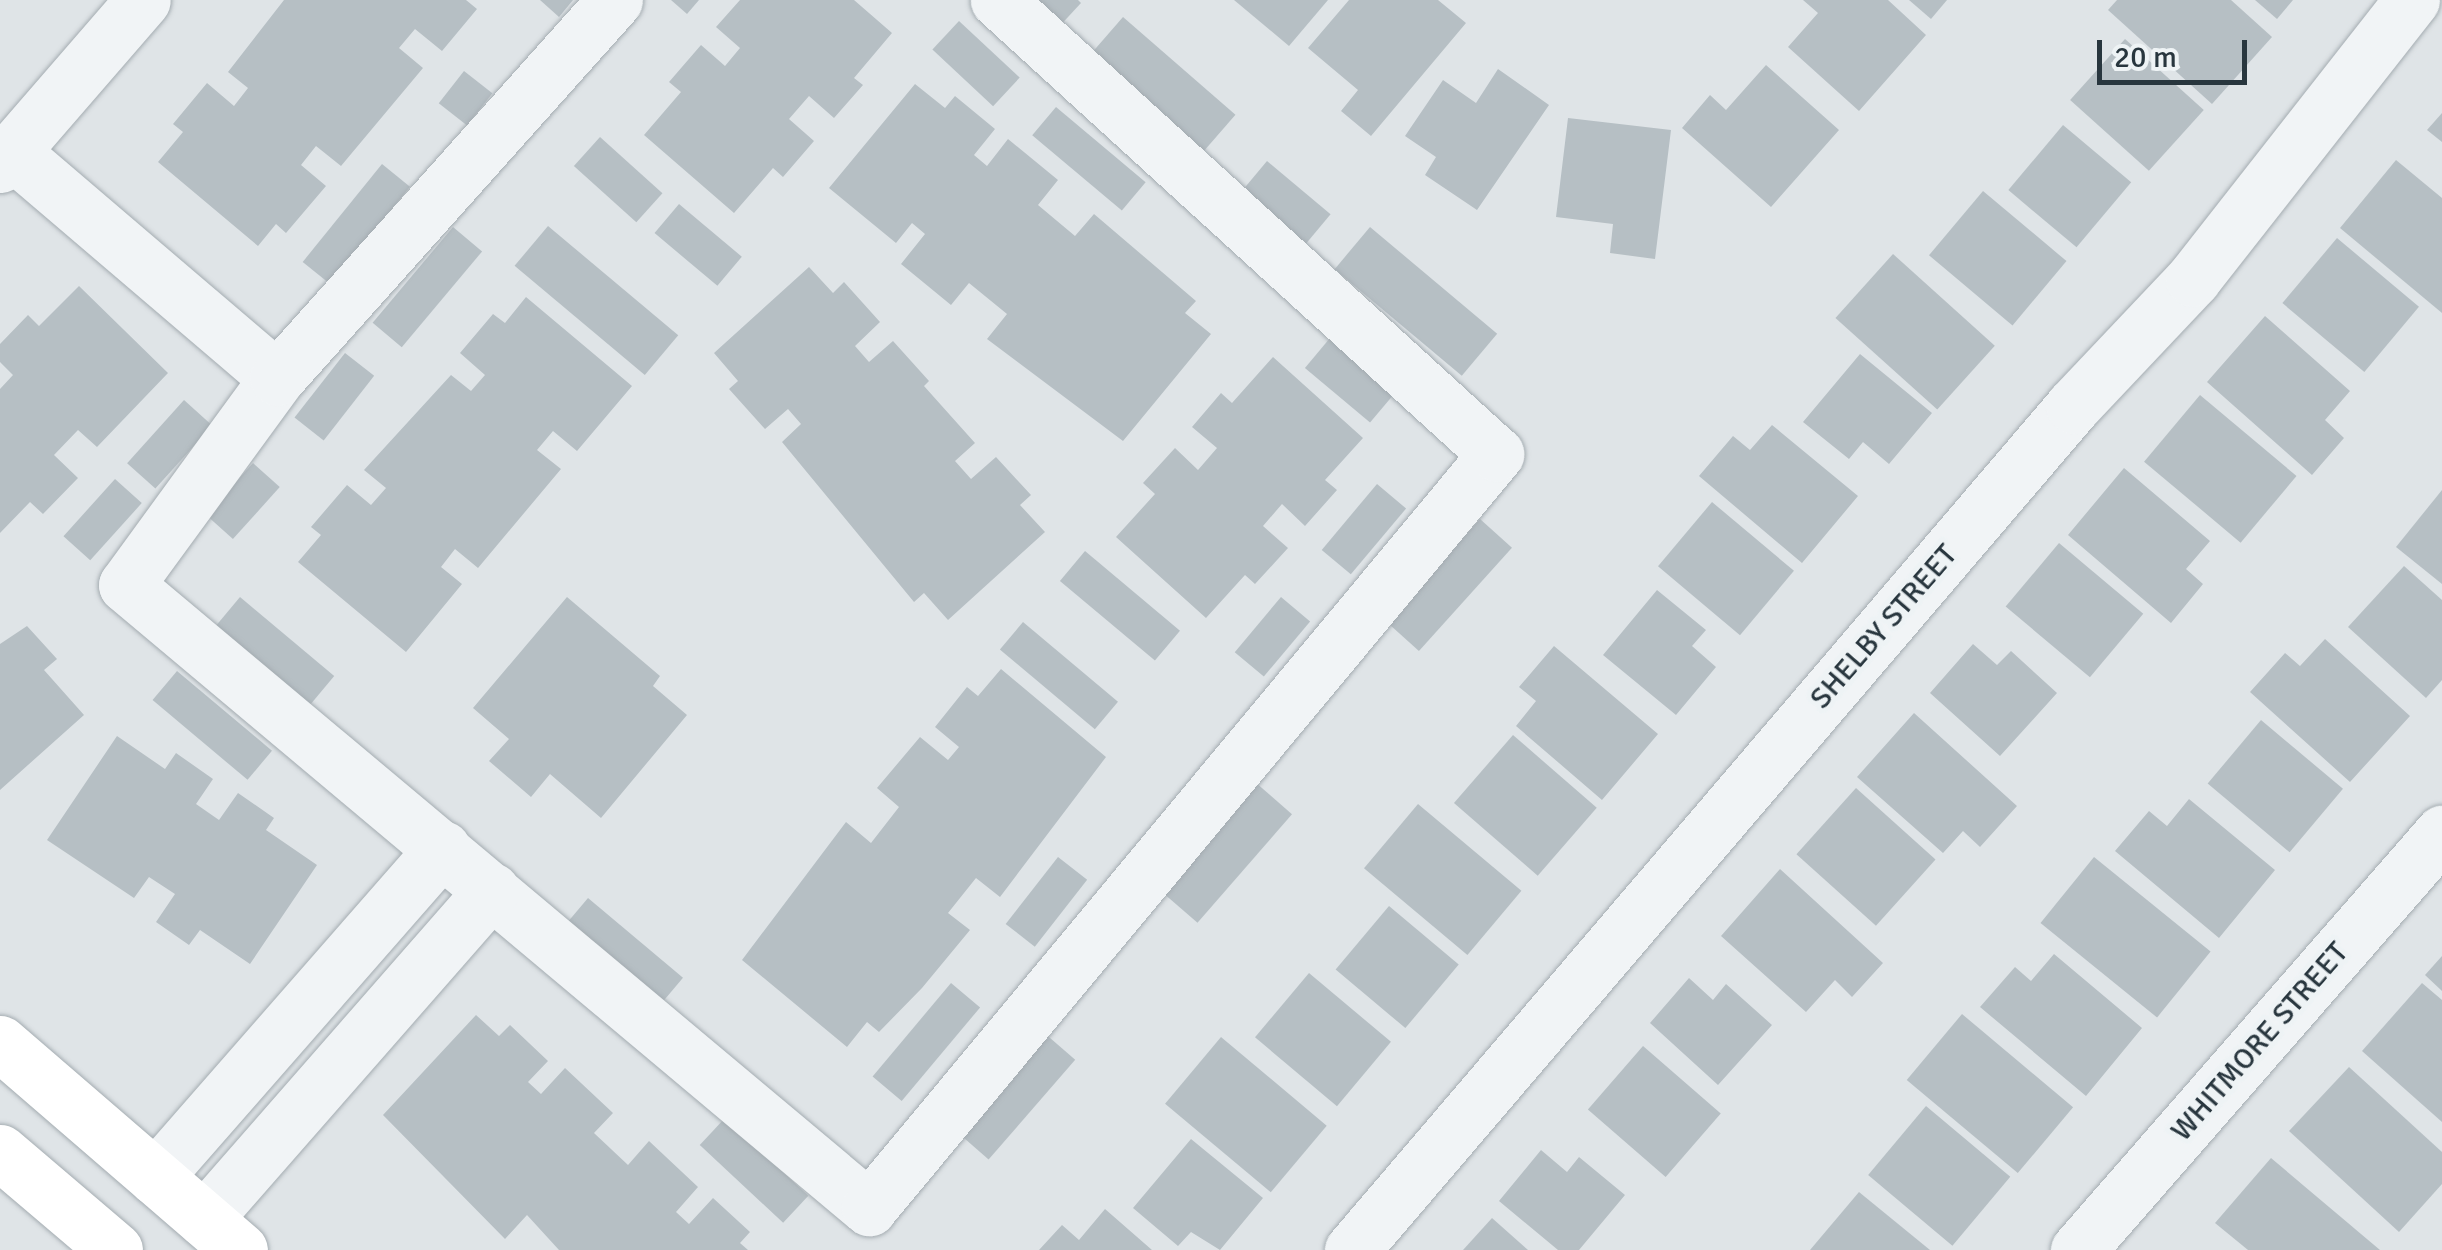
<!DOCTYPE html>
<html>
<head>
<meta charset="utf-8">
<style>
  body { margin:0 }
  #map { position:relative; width:2442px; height:1250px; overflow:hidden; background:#dfe4e7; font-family:Signika,sans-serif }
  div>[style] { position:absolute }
  .building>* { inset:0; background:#b6bfc4; transform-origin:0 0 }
  .roads { filter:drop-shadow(0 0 2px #a4acb1) drop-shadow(0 0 2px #a4acb1) }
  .minor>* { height:55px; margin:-27.5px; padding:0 27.5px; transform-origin:27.5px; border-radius:27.5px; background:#f1f4f6 }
  .major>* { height:55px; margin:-27.5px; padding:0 27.5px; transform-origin:27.5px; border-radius:27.5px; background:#fff }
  span { translate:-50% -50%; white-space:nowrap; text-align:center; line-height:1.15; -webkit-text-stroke:10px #eef3f5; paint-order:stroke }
  .street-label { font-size:30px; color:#28363e }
  .scale { position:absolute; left:2097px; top:40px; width:150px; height:45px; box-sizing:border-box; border:5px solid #28363e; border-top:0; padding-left:12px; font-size:30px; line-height:35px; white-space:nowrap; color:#28363e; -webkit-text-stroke:8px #eef3f5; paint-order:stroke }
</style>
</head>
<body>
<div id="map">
  <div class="building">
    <i style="clip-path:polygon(284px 0,466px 0,477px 9px,442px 51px,415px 29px,399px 48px,423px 68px,341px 166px,316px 146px,301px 165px,326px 186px,286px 233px,276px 224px,258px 246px,158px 162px,183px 132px,173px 124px,207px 83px,234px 106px,248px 88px,228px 72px)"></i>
    <i style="clip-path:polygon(540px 0,573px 0,559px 17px)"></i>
    <i style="clip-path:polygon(671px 0,699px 0,687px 14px)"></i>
    <i style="clip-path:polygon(740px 0,854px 0,892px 33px,854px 78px,863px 85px,834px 118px,809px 96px,789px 119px,814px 141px,783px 177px,773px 168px,734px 213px,644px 135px,681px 92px,669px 82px,701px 45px,725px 66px,740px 48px,716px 27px)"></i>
    <i style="clip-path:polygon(1022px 0,1078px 0,1081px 3px,1056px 30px)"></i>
    <i style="clip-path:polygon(1234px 0,1328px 0,1289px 46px)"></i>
    <i style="clip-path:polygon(1349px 0,1438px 0,1466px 23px,1371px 136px,1341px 111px,1358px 90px,1308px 48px)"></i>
    <i style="clip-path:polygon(1803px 0,1888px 0,1926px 35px,1859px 111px,1788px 47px,1818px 13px)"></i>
    <i style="clip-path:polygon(1909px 0,1947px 0,1931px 19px)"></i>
    <i style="clip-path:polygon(2117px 0,2231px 0,2272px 37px,2212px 104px,2108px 10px)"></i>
    <i style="clip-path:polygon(2255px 0,2293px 0,2277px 19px)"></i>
    <i style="left:1123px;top:17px;width:149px;height:55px;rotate:41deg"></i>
    <i style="left:959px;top:21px;width:83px;height:39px;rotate:43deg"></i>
    <i style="left:2125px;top:39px;width:106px;height:82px;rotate:42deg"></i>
    <i style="clip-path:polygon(1766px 65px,1839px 130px,1771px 207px,1682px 128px,1710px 95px,1726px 110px)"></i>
    <i style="clip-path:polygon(1498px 69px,1549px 105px,1477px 210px,1425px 175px,1436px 157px,1405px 136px,1443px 80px,1476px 103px)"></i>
    <i style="left:464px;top:71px;width:36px;height:41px;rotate:38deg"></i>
    <i style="clip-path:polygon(915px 84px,945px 108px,955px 96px,995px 129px,974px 155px,987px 166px,1008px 139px,1058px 180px,1038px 205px,1075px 236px,1094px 214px,1196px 301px,1185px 313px,1211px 334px,1123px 441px,987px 339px,1007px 314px,969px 283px,951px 305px,901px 264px,925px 234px,912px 223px,896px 243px,829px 188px)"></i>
    <i style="left:1056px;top:107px;width:117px;height:37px;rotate:40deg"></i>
    <i style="clip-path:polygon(2442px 113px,2442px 142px,2427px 130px)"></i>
    <i style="clip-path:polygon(1568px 118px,1671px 130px,1655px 259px,1610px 253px,1613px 224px,1556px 217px)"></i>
    <i style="left:2063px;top:125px;width:89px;height:85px;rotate:40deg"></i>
    <i style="left:600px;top:137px;width:84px;height:39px;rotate:42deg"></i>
    <i style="clip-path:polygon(2396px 160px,2442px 198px,2442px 313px,2340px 228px)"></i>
    <i style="left:1267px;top:161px;width:83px;height:39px;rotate:40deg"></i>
    <i style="left:382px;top:164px;width:36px;height:126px;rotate:39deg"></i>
    <i style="left:1983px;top:191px;width:109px;height:84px;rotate:40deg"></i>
    <i style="left:679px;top:204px;width:82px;height:38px;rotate:40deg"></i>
    <i style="left:548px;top:226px;width:170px;height:52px;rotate:40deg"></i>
    <i style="left:453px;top:227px;width:38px;height:125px;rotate:40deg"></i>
    <i style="left:1370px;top:227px;width:166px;height:55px;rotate:40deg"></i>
    <i style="left:2337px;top:238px;width:107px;height:85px;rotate:40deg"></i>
    <i style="left:1893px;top:254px;width:137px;height:86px;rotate:42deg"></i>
    <i style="clip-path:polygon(809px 267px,833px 293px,844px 282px,880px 322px,855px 346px,869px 362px,893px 341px,929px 381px,924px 386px,975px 443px,955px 461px,971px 479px,996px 457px,1031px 495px,1020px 505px,1045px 532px,948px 620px,924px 593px,914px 602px,782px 442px,801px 424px,788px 409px,765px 429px,729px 389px,738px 381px,714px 353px)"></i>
    <i style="clip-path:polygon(79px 286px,168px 373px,97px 447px,78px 430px,54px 455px,78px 478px,43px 514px,30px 502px,0 533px,0 389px,13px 375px,0 362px,0 344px,28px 315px,39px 326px)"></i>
    <i style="clip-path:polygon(526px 297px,632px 386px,577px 451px,553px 431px,537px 450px,561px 469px,478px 568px,455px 549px,441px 567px,462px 584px,406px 652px,298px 562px,321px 535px,311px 527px,347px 485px,371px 505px,386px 488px,364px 470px,451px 375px,471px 391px,485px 375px,460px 353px,493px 314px,505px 323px)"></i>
    <i style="clip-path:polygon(2265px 316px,2350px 391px,2325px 420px,2344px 438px,2312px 475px,2207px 382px)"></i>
    <i style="left:1330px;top:338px;width:85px;height:39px;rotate:40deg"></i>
    <i style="left:345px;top:353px;width:37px;height:82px;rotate:38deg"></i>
    <i style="clip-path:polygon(1860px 354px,1932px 413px,1889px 464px,1863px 442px,1849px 459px,1803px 422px)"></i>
    <i style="clip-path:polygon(1273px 357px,1363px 438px,1325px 480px,1337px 490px,1305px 526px,1282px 504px,1263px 526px,1288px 548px,1255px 584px,1245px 575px,1206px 618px,1116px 537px,1155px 494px,1143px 483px,1175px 448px,1198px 470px,1217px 448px,1192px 427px,1221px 393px,1232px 403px)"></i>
    <i style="left:2200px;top:395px;width:126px;height:87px;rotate:40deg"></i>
    <i style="left:184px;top:400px;width:38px;height:85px;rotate:42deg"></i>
    <i style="clip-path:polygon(1772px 425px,1858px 496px,1802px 563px,1699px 476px,1733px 436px,1750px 450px)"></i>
    <i style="left:253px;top:463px;width:36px;height:70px;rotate:42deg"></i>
    <i style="clip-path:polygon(2124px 468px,2210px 541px,2186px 569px,2203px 584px,2171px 623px,2068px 535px)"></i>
    <i style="left:115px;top:479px;width:36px;height:77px;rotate:42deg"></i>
    <i style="left:1377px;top:484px;width:38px;height:86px;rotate:40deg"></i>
    <i style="clip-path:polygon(2442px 490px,2442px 584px,2396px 547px)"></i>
    <i style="left:1712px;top:502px;width:107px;height:84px;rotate:40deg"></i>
    <i style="left:1480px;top:519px;width:43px;height:139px;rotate:42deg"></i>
    <i style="left:2059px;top:543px;width:110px;height:83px;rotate:40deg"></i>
    <i style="left:1085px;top:551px;width:124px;height:39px;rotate:40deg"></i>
    <i style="clip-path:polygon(2404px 566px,2442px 600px,2442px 680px,2426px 698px,2348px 627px)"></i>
    <i style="clip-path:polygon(1657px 590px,1706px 630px,1692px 646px,1716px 667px,1676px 715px,1603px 655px)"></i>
    <i style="left:240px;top:597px;width:123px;height:39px;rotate:40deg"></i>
    <i style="clip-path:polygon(567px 597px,660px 676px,653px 686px,687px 715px,601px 818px,550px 774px,531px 797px,489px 761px,509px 739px,473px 708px)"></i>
    <i style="left:1281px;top:597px;width:38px;height:72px;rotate:40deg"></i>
    <i style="left:1023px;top:622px;width:124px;height:36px;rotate:40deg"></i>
    <i style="clip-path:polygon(27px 626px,57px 659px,44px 670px,84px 715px,0 790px,0 644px)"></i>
    <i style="clip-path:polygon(2325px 639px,2410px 716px,2350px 782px,2250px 692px,2285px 653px,2300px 666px)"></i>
    <i style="clip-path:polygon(1973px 644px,1997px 665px,2011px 651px,2057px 693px,2000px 756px,1930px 693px)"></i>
    <i style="clip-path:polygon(1554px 646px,1658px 734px,1602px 800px,1516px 726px,1536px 701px,1519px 687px)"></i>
    <i style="clip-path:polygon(1001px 669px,1106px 757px,1000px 897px,976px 878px,948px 913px,970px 930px,922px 988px,879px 1032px,867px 1022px,847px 1047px,742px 960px,846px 822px,871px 843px,899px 807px,877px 788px,920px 737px,948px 760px,959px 747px,935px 727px,967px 687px,978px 696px)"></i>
    <i style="left:177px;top:671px;width:124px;height:38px;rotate:40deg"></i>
    <i style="clip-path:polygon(1914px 713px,2017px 806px,1980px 847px,1963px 831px,1943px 853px,1857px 777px)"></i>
    <i style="left:2261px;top:720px;width:107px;height:83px;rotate:40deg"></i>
    <i style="left:1513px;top:735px;width:111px;height:90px;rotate:41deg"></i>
    <i style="clip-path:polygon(117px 736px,165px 769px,176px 753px,213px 779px,196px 804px,219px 820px,238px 793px,274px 818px,266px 830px,317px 865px,250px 964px,200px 930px,189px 945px,156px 922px,175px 894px,149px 877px,134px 898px,47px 840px)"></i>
    <i style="left:1255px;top:782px;width:49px;height:144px;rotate:41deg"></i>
    <i style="left:1856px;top:788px;width:107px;height:89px;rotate:42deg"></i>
    <i style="clip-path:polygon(2189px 799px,2275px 870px,2219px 938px,2115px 851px,2149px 811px,2167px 826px)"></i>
    <i style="left:1418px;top:804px;width:135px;height:84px;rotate:40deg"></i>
    <i style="left:1058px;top:857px;width:37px;height:85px;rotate:38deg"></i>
    <i style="left:2094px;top:857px;width:150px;height:85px;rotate:39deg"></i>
    <i style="clip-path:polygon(1780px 869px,1883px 963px,1852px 997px,1835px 980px,1806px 1012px,1721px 936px)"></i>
    <i style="left:588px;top:898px;width:124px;height:38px;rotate:40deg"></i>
    <i style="left:1389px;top:906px;width:91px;height:83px;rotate:40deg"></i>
    <i style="clip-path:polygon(2054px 954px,2142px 1028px,2086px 1096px,1980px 1007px,2015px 967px,2031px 981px)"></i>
    <i style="clip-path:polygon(2442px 956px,2442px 991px,2425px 975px)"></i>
    <i style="left:1309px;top:973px;width:107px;height:84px;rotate:40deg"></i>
    <i style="clip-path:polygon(1689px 978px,1713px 1000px,1726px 984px,1772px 1025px,1718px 1085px,1650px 1023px)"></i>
    <i style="left:951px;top:983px;width:38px;height:122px;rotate:40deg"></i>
    <i style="clip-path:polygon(2422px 983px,2442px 1000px,2442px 1122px,2362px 1051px)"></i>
    <i style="left:1962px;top:1014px;width:145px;height:86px;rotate:40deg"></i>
    <i style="clip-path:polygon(476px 1015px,499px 1036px,510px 1025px,548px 1061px,528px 1082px,541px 1094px,565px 1068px,613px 1113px,594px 1133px,628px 1165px,649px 1141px,698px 1187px,676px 1212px,689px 1224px,713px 1198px,750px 1232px,740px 1243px,748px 1250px,559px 1250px,527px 1215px,505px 1239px,383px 1115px)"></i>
    <i style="left:1042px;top:1031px;width:44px;height:132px;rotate:41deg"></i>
    <i style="left:1221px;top:1037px;width:138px;height:87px;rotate:40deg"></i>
    <i style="left:1643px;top:1046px;width:103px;height:84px;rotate:41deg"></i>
    <i style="clip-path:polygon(2349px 1067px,2442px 1152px,2442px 1184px,2399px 1232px,2289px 1131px)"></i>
    <i style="left:1926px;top:1106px;width:110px;height:90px;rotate:40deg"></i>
    <i style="left:725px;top:1118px;width:114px;height:37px;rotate:43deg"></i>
    <i style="clip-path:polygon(1191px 1139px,1263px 1198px,1220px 1250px,1191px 1232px,1178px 1246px,1133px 1208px)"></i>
    <i style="clip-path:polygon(1541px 1150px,1567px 1172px,1579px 1157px,1625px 1195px,1579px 1250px,1558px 1250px,1499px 1201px)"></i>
    <i style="clip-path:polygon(2271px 1158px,2380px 1250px,2248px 1250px,2215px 1223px)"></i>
    <i style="clip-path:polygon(1859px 1192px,1930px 1250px,1810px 1250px)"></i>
    <i style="clip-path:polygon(1105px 1209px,1152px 1250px,1039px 1250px,1062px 1225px,1079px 1240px)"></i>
    <i style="clip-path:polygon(1492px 1218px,1528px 1250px,1463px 1250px)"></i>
  </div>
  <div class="roads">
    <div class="minor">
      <i style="left:12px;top:152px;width:348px;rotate:40.5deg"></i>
      <i style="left:277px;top:378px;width:256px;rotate:126.1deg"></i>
      <i style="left:126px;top:585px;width:970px;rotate:39.98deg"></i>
      <i style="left:869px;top:1208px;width:981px;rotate:-50.25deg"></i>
      <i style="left:1496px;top:454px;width:674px;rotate:-137.65deg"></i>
      <i style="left:0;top:165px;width:218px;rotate:-49.1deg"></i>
      <i style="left:277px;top:378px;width:507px;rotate:-48.2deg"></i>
      <i style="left:155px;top:1177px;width:437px;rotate:-48.8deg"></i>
      <i style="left:204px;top:1219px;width:437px;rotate:-48.8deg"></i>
      <i style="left:1352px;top:1250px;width:1110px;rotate:-49.49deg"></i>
      <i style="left:2073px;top:406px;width:175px;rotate:-46.6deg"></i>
      <i style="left:2193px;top:279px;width:355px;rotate:-51.9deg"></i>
      <i style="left:2078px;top:1250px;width:554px;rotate:-48.88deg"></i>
    </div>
    <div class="major">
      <i style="left:0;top:1043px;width:317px;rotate:40.8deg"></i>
      <i style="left:0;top:1152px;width:151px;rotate:40.4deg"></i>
    </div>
  </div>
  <div class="street-label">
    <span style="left:1884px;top:627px;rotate:-49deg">SHELBY STREET</span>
    <span style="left:2260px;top:1042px;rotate:-49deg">WHITMORE STREET</span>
  </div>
  <div class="scale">20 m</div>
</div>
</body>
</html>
